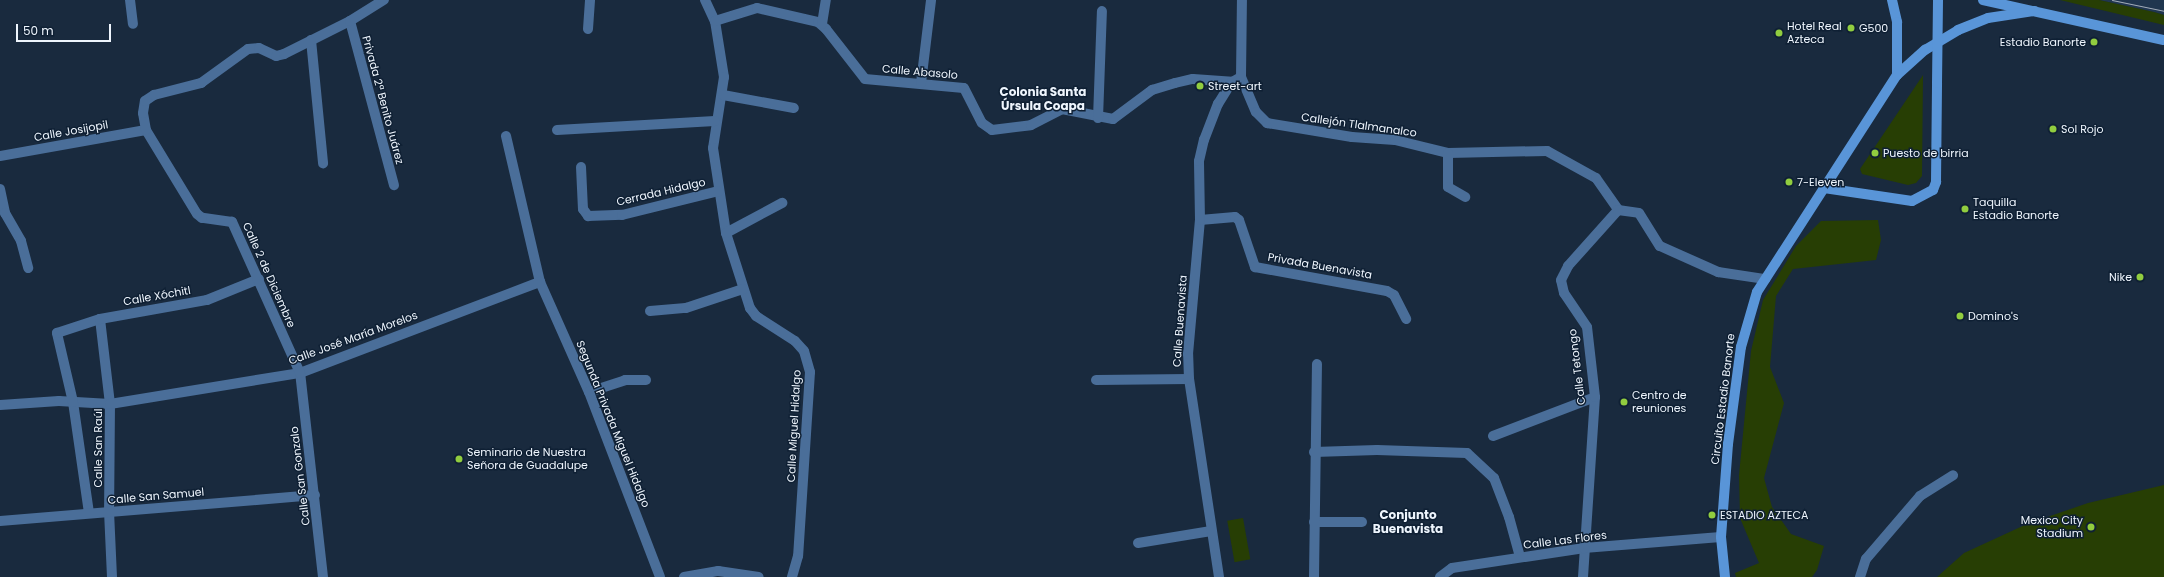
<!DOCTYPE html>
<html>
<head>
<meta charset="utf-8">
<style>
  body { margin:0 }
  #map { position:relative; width:2164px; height:577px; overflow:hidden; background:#192a3e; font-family:Poppins,sans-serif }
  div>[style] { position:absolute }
  .built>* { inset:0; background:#20364f }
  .green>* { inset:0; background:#273e04; transform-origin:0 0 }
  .pedestrian>* { height:10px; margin:-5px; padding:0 5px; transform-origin:5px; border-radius:5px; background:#4a6e99 }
  .minor>* { height:10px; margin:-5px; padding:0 5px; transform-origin:5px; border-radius:5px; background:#4a6e99 }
  .tertiary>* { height:10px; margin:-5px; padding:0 5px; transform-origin:5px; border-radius:5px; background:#4a6e99 }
  .secondary>* { height:10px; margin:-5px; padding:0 5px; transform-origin:5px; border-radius:5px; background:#5995d8 }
  .tram>* { height:1px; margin:-0.5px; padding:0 0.5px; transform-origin:0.5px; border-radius:0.5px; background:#a2acb9 }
  .secondary-bridge>* { height:10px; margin:-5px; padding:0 5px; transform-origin:5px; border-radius:5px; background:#5995d8 }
  .dots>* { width:11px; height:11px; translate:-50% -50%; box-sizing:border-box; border:2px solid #0f2034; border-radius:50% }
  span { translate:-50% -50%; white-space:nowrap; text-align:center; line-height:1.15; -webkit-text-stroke:3px #0f2034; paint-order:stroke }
  .poi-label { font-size:11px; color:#eef5fd }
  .left { translate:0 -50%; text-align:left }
  .right { translate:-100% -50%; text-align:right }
  .street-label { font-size:11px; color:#eef5fd }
  .neighbourhood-label { font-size:12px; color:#eef5fd; font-weight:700 }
  .scale { position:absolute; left:16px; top:24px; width:95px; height:18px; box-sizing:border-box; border:2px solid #eef5fd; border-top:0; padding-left:5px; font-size:12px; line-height:14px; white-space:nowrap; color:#eef5fd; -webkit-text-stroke:3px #0f2034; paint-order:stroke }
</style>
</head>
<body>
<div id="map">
  <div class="built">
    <i style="clip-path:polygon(2099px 0,2164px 0,2164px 15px,2154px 12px)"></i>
  </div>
  <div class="green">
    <i style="clip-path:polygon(2060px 0,2099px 0,2154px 12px,2164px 15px,2164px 25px)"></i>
    <i style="clip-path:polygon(1923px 75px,1922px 176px,1916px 183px,1908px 185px,1862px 174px,1860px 169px)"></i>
    <i style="clip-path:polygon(1878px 220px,1881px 240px,1876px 260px,1793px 269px,1776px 296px,1770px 367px,1784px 403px,1764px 478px,1772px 507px,1791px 534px,1824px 546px,1817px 570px,1812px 577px,1736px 577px,1735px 573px,1759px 563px,1740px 518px,1739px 475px,1751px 351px,1763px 300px,1796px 246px,1821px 221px)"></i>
    <i style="clip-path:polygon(2164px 485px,2164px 577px,1937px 577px,1964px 553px,2027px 524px,2088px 503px)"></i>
    <i style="left:1243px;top:518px;width:42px;height:16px;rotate:80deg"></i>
  </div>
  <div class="pedestrian">
    <i style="left:1860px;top:577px;width:19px;rotate:-72deg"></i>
    <i style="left:1866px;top:559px;width:83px;rotate:-49.4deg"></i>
    <i style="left:1920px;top:496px;width:39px;rotate:-32deg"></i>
  </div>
  <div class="minor">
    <i style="left:130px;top:0;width:24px;rotate:83deg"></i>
    <i style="left:705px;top:0;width:23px;rotate:65deg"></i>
    <i style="left:715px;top:21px;width:57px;rotate:80.9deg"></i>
    <i style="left:724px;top:77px;width:72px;rotate:98.8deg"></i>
    <i style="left:713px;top:148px;width:86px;rotate:81.3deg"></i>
    <i style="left:726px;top:233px;width:79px;rotate:72.3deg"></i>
    <i style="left:750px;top:308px;width:10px;rotate:53deg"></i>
    <i style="left:756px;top:316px;width:46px;rotate:32.7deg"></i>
    <i style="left:795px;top:341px;width:13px;rotate:48deg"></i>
    <i style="left:804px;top:351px;width:22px;rotate:74deg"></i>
    <i style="left:810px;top:372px;width:184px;rotate:93.7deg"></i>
    <i style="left:798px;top:556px;width:22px;rotate:106deg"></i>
    <i style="left:350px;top:21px;width:170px;rotate:75deg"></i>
    <i style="left:715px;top:21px;width:44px;rotate:-17.2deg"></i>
    <i style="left:757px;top:8px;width:63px;rotate:12.9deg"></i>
    <i style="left:818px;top:22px;width:11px;rotate:41deg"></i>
    <i style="left:826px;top:29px;width:63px;rotate:52deg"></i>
    <i style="left:865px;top:79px;width:99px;rotate:5.2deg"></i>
    <i style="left:964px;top:88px;width:39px;rotate:63deg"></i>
    <i style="left:982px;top:123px;width:12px;rotate:35deg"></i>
    <i style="left:992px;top:130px;width:39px;rotate:-7deg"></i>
    <i style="left:1031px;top:125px;width:35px;rotate:-27deg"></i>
    <i style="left:1062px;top:109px;width:52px;rotate:11.1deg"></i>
    <i style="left:1113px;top:119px;width:49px;rotate:-36.6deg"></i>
    <i style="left:1152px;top:90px;width:24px;rotate:-17deg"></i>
    <i style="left:1175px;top:83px;width:18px;rotate:-13deg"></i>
    <i style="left:1193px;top:79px;width:39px;rotate:4deg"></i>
    <i style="left:822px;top:24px;width:24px;rotate:-81deg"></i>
    <i style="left:588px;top:29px;width:29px;rotate:-86deg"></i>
    <i style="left:311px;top:40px;width:124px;rotate:84.4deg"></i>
    <i style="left:1241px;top:77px;width:38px;rotate:67deg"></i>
    <i style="left:1256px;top:112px;width:16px;rotate:45deg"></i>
    <i style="left:1267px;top:123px;width:86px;rotate:9.4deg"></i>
    <i style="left:1352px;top:137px;width:43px;rotate:4deg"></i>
    <i style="left:1395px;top:140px;width:55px;rotate:13.8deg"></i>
    <i style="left:1448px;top:153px;width:99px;rotate:-1.2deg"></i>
    <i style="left:1547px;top:151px;width:56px;rotate:28.9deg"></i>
    <i style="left:1596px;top:178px;width:39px;rotate:55deg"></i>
    <i style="left:1618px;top:210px;width:21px;rotate:8deg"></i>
    <i style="left:1639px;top:213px;width:39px;rotate:58deg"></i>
    <i style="left:1660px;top:246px;width:64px;rotate:24.1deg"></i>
    <i style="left:1718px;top:272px;width:48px;rotate:8.5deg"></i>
    <i style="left:921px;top:83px;width:84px;rotate:-83.1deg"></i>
    <i style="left:723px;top:95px;width:72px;rotate:10.4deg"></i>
    <i style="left:1098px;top:118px;width:107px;rotate:-87.9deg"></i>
    <i style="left:557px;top:130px;width:158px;rotate:-3.3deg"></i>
    <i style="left:506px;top:136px;width:150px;rotate:76.9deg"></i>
    <i style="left:540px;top:282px;width:120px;rotate:66deg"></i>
    <i style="left:589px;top:392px;width:198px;rotate:69deg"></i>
    <i style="left:1448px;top:153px;width:34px;rotate:90deg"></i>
    <i style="left:1448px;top:187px;width:20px;rotate:30deg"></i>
    <i style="left:0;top:156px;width:148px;rotate:-10.1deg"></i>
    <i style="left:581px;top:167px;width:42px;rotate:87.3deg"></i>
    <i style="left:583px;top:209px;width:9px;rotate:54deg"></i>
    <i style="left:588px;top:216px;width:34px;rotate:-2deg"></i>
    <i style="left:622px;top:215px;width:100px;rotate:-13.9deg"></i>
    <i style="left:0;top:189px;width:25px;rotate:78deg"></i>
    <i style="left:5px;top:213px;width:32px;rotate:60deg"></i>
    <i style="left:21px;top:241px;width:28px;rotate:75deg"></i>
    <i style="left:1200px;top:220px;width:35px;rotate:-5deg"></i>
    <i style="left:1235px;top:217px;width:5px;rotate:37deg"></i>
    <i style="left:1239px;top:220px;width:50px;rotate:71.2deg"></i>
    <i style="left:1255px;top:267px;width:134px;rotate:10.3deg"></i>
    <i style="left:1387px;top:291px;width:8px;rotate:30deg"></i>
    <i style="left:1394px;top:295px;width:27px;rotate:63deg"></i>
    <i style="left:726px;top:233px;width:64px;rotate:-28.2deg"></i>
    <i style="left:650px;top:311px;width:36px;rotate:-5deg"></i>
    <i style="left:686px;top:308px;width:60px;rotate:-18.4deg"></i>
    <i style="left:100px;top:319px;width:86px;rotate:83.3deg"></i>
    <i style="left:110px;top:404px;width:107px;rotate:90.5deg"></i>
    <i style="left:109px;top:511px;width:66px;rotate:87.4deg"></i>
    <i style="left:1096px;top:380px;width:93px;rotate:-0.6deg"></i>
    <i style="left:589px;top:392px;width:38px;rotate:-18deg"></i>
    <i style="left:625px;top:380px;width:21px"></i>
    <i style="left:0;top:405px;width:59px;rotate:-3.9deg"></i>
    <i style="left:59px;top:401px;width:51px;rotate:3.4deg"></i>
    <i style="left:110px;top:404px;width:193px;rotate:-9.3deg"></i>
    <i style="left:300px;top:373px;width:257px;rotate:-20.8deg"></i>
    <i style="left:1493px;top:436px;width:109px;rotate:-20.9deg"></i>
    <i style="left:1314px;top:452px;width:63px;rotate:-1.8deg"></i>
    <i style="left:1377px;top:450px;width:90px;rotate:1.9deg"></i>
    <i style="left:1467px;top:453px;width:37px;rotate:43deg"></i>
    <i style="left:1494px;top:478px;width:42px;rotate:69deg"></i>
    <i style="left:1509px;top:517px;width:41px;rotate:74.6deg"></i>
    <i style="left:89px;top:513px;width:112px;rotate:-98.2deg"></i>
    <i style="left:73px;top:402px;width:71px;rotate:-103.1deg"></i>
    <i style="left:57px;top:333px;width:45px;rotate:-18deg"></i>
    <i style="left:100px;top:319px;width:109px;rotate:-10.1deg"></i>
    <i style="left:207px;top:300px;width:56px;rotate:-22deg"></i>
    <i style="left:0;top:521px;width:316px;rotate:-4.7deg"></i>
    <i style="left:1314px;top:522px;width:48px"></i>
    <i style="left:1138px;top:543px;width:74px;rotate:-9.3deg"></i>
    <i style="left:323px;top:577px;width:205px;rotate:-96.4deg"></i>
    <i style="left:300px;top:373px;width:166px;rotate:-114.2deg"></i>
    <i style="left:232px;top:222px;width:30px;rotate:-172deg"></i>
    <i style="left:202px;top:218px;width:6px;rotate:-141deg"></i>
    <i style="left:197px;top:214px;width:98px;rotate:-121.3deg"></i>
    <i style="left:146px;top:130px;width:17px;rotate:-100deg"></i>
    <i style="left:143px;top:113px;width:12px;rotate:-81deg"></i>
    <i style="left:145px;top:101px;width:11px;rotate:-34deg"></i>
    <i style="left:154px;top:95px;width:49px;rotate:-14.3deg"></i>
    <i style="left:201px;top:83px;width:58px;rotate:-35.9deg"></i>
    <i style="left:248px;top:49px;width:11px;rotate:-5deg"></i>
    <i style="left:259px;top:48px;width:19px;rotate:25deg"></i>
    <i style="left:276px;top:56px;width:8px;rotate:-14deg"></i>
    <i style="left:284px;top:54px;width:74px;rotate:-26.6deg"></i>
    <i style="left:350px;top:21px;width:40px;rotate:-32deg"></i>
    <i style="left:684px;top:577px;width:35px;rotate:-10deg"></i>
    <i style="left:718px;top:571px;width:41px;rotate:8.3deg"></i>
    <i style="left:1314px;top:577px;width:213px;rotate:-89.2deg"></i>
    <i style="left:1583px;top:577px;width:180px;rotate:-86.2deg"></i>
    <i style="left:1595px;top:397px;width:70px;rotate:-96.5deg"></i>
    <i style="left:1587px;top:327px;width:41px;rotate:-124.1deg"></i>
    <i style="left:1564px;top:293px;width:13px;rotate:-103deg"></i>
    <i style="left:1561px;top:280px;width:16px;rotate:-63deg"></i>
    <i style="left:1568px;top:266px;width:75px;rotate:-48.2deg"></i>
  </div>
  <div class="tertiary">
    <i style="left:1219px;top:577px;width:200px;rotate:-98.6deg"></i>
    <i style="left:1189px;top:379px;width:25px;rotate:-92deg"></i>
    <i style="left:1188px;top:354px;width:135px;rotate:-84.9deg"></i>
    <i style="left:1200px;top:220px;width:59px;rotate:-91deg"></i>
    <i style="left:1199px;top:161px;width:22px;rotate:-77deg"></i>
    <i style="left:1204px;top:140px;width:39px;rotate:-69deg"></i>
    <i style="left:1218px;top:104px;width:26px;rotate:-58deg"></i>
    <i style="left:1232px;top:82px;width:10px;rotate:-29deg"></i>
    <i style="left:1241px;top:77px;width:77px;rotate:-89.3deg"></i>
    <i style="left:1440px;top:577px;width:15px;rotate:-37deg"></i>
    <i style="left:1452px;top:568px;width:134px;rotate:-8.6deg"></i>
    <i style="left:1584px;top:548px;width:137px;rotate:-4.6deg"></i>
  </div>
  <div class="secondary">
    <i style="left:1892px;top:0;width:23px;rotate:77deg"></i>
    <i style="left:1897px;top:22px;width:53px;rotate:90deg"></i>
    <i style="left:1983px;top:0;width:185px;rotate:12.5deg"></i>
    <i style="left:1824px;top:188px;width:89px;rotate:8.4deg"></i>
    <i style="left:1912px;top:201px;width:24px;rotate:-28deg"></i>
    <i style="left:1933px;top:190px;width:9px;rotate:-69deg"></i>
    <i style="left:1936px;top:182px;width:99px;rotate:-89.4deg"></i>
    <i style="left:1725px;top:577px;width:40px;rotate:-95.7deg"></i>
    <i style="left:1721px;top:537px;width:93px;rotate:-85.7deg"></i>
    <i style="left:1728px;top:444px;width:98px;rotate:-82.4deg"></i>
    <i style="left:1741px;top:347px;width:57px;rotate:-73.8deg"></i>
    <i style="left:1757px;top:292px;width:258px;rotate:-57.2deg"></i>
    <i style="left:1897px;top:75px;width:38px;rotate:-42deg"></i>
    <i style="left:1925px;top:50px;width:39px;rotate:-31deg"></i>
    <i style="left:1958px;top:30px;width:32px;rotate:-22deg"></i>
    <i style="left:1988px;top:18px;width:47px;rotate:-8.7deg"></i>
  </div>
  <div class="tram">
    <i style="left:2112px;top:0;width:53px;rotate:11.9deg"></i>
  </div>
  <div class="secondary-bridge">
    <i style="left:1937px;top:83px;width:83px;rotate:-89.3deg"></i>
  </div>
  <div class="dots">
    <i style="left:1851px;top:28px;background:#91cd3f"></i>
    <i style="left:1779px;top:33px;background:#91cd3f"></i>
    <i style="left:2094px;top:42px;background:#91cd3f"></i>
    <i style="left:1200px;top:86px;background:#91cd3f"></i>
    <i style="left:2053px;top:129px;background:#91cd3f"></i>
    <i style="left:1875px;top:153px;background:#91cd3f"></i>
    <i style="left:1789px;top:182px;background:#91cd3f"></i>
    <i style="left:1965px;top:209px;background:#91cd3f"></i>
    <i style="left:2140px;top:277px;background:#91cd3f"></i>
    <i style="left:1960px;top:316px;background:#91cd3f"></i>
    <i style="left:1624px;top:402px;background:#91cd3f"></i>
    <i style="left:459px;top:459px;background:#91cd3f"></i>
    <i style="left:1712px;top:515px;background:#91cd3f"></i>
    <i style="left:2091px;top:527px;background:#91cd3f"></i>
  </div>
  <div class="poi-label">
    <span class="left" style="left:1787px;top:33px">Hotel Real<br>Azteca</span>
    <span class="left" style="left:1859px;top:28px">G500</span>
    <span class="right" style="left:2086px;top:42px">Estadio Banorte</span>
    <span class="left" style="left:1208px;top:86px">Street-art</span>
    <span class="left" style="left:2061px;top:129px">Sol Rojo</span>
    <span class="left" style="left:1883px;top:153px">Puesto de birria</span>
    <span class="left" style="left:1797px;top:182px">7-Eleven</span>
    <span class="left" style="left:1973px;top:209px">Taquilla<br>Estadio Banorte</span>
    <span class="right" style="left:2132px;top:277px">Nike</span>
    <span class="left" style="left:1968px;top:316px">Domino's</span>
    <span class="left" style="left:1632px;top:402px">Centro de<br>reuniones</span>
    <span class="left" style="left:467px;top:459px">Seminario de Nuestra<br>Señora de Guadalupe</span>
    <span class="left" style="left:1720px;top:515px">ESTADIO AZTECA</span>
    <span class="right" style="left:2083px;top:527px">Mexico City<br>Stadium</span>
  </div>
  <div class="street-label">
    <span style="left:920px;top:72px;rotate:5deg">Calle Abasolo</span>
    <span style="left:383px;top:100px;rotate:75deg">Privada 2ª Benito Juárez</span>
    <span style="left:1359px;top:125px;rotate:8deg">Callejón Tlalmanalco</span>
    <span style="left:71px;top:131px;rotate:-10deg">Calle Josijopil</span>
    <span style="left:661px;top:192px;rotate:-13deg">Cerrada Hidalgo</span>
    <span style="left:1320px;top:266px;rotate:10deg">Privada Buenavista</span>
    <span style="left:269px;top:275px;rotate:66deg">Calle 2 de Diciembre</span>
    <span style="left:157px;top:296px;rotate:-10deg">Calle Xóchitl</span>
    <span style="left:1180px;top:321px;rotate:-86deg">Calle Buenavista</span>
    <span style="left:353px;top:338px;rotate:-20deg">Calle José María Morelos</span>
    <span style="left:1577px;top:367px;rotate:-97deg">Calle Tetongo</span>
    <span style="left:1723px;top:399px;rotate:-83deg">Circuito Estadio Banorte</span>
    <span style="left:613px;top:424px;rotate:68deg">Segunda Privada Miguel Hidalgo</span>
    <span style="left:794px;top:426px;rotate:-87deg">Calle Miguel Hidalgo</span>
    <span style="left:98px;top:448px;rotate:-90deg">Calle San Raúl</span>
    <span style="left:300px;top:476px;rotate:-97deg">Calle San Gonzalo</span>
    <span style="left:156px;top:496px;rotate:-5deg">Calle San Samuel</span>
    <span style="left:1565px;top:540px;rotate:-7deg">Calle Las Flores</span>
  </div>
  <div class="neighbourhood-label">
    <span style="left:1043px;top:99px">Colonia Santa<br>Úrsula Coapa</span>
    <span style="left:1408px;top:522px">Conjunto<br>Buenavista</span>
  </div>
  <div class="scale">50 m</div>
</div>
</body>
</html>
